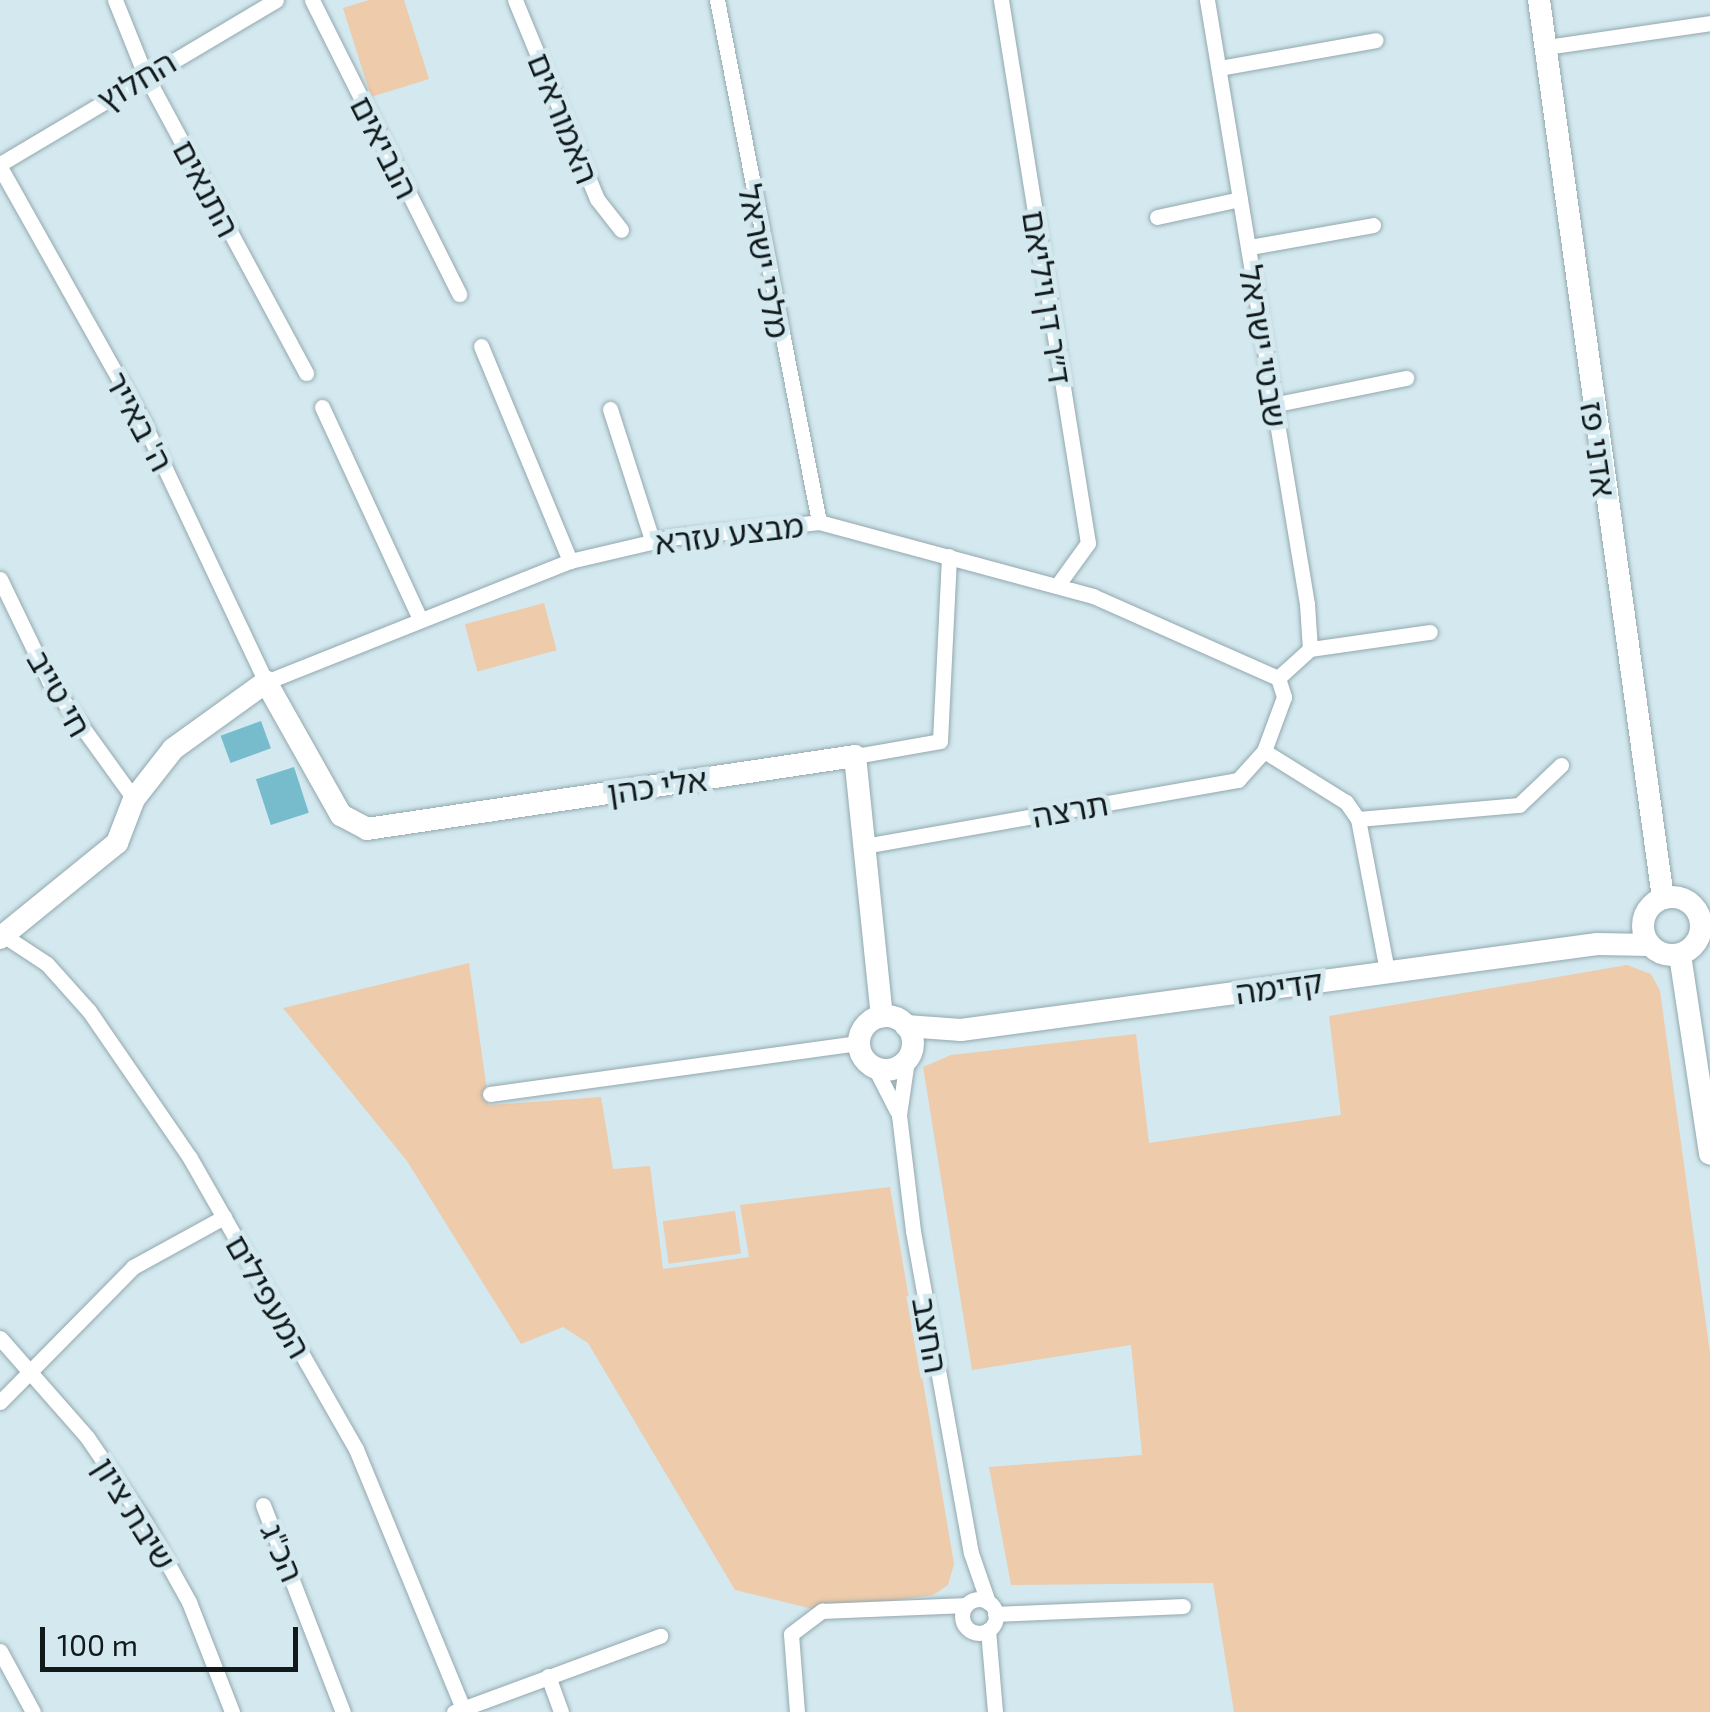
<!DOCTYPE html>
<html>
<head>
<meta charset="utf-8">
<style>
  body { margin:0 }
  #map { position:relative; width:1710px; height:1712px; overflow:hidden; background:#d3e9ef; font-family:"Exo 2","Noto Sans Hebrew",sans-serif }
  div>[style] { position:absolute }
  .green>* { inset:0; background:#edcbab; transform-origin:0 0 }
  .building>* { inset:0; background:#77bccd; transform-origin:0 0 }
  .roads { filter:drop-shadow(0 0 2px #93a8ae) drop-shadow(0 0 2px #93a8ae) }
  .street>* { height:15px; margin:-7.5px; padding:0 7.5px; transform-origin:7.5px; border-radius:7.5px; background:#fff }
  .street>.ring { margin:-7.5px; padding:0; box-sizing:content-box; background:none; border:15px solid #fff; border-radius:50% }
  .secondary>* { height:22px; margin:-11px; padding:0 11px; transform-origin:11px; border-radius:11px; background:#fff }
  .secondary>.ring { margin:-11px; padding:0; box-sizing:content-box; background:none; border:22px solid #fff; border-radius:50% }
  span { translate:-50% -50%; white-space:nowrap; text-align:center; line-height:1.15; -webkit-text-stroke:10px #d3e9ef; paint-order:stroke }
  .street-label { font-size:32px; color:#11191b }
  .scale { position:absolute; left:40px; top:1627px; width:258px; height:45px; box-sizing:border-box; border:5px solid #11191b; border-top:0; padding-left:12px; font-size:30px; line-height:35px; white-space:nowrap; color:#11191b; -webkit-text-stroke:8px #d3e9ef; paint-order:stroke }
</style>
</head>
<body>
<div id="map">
  <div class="green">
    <i style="clip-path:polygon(369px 0,404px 0,429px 79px,371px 97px,343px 8px)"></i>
    <i style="left:544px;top:603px;width:49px;height:82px;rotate:75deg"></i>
    <i style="clip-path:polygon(469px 963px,489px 1105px,601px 1097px,613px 1169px,650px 1166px,663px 1269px,749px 1257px,740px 1205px,890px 1187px,954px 1564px,948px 1585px,933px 1595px,821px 1611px,735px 1590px,588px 1343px,563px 1327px,521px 1344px,407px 1161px,283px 1008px)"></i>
    <i style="clip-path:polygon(1627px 965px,1651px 974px,1660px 991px,1710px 1353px,1710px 1712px,1234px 1712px,1213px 1583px,1011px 1585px,989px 1467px,1142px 1455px,1131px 1345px,972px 1370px,923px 1067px,951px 1055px,1136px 1034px,1149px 1143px,1341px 1115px,1329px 1016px)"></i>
    <i style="left:735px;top:1211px;width:43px;height:73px;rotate:82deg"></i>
  </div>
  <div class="building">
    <i style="left:261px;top:721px;width:29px;height:43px;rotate:70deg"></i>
    <i style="left:294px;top:767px;width:48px;height:40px;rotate:72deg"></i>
  </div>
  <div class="roads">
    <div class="street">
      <i style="left:115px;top:0;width:78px;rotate:68.1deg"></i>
      <i style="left:144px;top:72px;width:342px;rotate:61.7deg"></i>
      <i style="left:312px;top:0;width:329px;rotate:63.4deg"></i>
      <i style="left:515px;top:0;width:215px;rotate:67.6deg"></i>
      <i style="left:597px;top:199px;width:39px;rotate:52deg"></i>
      <i style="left:717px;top:0;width:532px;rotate:78.94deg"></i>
      <i style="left:1001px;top:0;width:550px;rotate:80.9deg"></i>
      <i style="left:1088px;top:543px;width:53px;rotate:125.8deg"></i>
      <i style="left:1207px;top:0;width:612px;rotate:80.6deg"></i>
      <i style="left:1307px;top:604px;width:45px;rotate:86.2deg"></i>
      <i style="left:1310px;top:649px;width:43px;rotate:137.8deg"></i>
      <i style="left:1546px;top:47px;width:166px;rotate:-8.3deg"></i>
      <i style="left:1219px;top:68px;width:159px;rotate:-10.1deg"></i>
      <i style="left:0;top:164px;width:321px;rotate:-30.7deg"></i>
      <i style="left:0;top:167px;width:295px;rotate:60.7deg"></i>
      <i style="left:144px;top:424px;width:285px;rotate:64.7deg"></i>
      <i style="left:266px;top:682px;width:327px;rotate:-21.7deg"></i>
      <i style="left:570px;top:561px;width:101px;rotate:-13.2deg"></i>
      <i style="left:668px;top:538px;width:152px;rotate:-6deg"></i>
      <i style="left:819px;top:522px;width:284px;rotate:15.1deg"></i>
      <i style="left:1093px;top:596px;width:202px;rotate:23.9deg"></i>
      <i style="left:1278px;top:678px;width:20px;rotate:72deg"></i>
      <i style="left:1284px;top:697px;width:58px;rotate:110.3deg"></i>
      <i style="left:1264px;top:751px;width:39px;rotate:132deg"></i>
      <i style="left:1238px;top:780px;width:380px;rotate:170deg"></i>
      <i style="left:1157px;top:217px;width:85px;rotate:-12.2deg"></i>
      <i style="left:1250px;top:247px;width:125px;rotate:-10.1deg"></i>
      <i style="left:481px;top:346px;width:233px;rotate:67.5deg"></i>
      <i style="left:1272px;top:405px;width:137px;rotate:-11.4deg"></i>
      <i style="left:322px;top:407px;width:234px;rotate:65.2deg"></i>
      <i style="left:610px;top:409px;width:138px;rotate:72.2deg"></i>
      <i style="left:0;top:579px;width:113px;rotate:64.3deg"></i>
      <i style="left:49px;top:681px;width:145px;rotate:54.2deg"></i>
      <i style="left:1310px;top:649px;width:121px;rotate:-8.1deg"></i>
      <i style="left:1264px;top:751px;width:97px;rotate:31.9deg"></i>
      <i style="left:1346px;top:802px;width:21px;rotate:55deg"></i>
      <i style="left:1358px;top:819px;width:155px;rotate:79.2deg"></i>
      <i style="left:855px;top:756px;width:86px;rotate:-10deg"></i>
      <i style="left:940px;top:741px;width:185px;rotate:-87.2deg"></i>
      <i style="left:1358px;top:819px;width:162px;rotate:-5deg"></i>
      <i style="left:1519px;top:805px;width:58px;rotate:-43.6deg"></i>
      <i style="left:0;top:933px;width:56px;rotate:33.4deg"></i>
      <i style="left:47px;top:964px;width:63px;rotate:48.2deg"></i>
      <i style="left:89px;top:1011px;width:178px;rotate:55.5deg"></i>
      <i style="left:190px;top:1158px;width:335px;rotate:60.3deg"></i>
      <i style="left:356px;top:1449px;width:281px;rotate:67.6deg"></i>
      <i style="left:907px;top:1060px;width:56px;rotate:98.3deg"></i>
      <i style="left:899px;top:1115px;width:117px;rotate:83.1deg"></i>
      <i style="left:913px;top:1231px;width:327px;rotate:79.8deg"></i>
      <i style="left:971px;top:1553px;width:52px;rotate:70.9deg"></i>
      <i style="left:875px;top:1068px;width:48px;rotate:62.9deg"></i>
      <i style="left:490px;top:1094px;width:373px;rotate:-7.9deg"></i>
      <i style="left:0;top:1338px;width:132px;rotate:48.7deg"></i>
      <i style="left:87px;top:1437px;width:102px;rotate:55.8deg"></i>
      <i style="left:144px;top:1521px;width:93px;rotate:60.9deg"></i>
      <i style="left:189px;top:1602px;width:118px;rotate:68.6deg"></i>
      <i style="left:0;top:1402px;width:190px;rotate:-45.4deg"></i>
      <i style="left:133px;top:1267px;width:104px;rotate:-28.8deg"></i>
      <i style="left:263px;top:1505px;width:222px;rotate:68.9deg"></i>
      <i class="ring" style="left:962px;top:1599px;width:19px;height:19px"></i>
      <i style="left:995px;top:1614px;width:188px;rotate:-2.4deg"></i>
      <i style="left:988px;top:1630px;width:82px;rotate:85.1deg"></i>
      <i style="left:0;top:1651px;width:69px;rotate:61.6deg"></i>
      <i style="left:548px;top:1676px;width:38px;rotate:70deg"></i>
      <i style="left:454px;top:1712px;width:220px;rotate:-20.3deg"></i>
      <i style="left:797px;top:1712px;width:78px;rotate:-94.4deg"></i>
      <i style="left:791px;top:1634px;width:39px;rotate:-37deg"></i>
      <i style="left:822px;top:1611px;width:144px;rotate:-2.4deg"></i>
    </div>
    <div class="secondary">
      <i style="left:1539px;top:0;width:907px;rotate:82.14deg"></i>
      <i class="ring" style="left:1643px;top:897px;width:36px;height:36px"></i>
      <i style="left:0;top:938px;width:151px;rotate:-39.1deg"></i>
      <i style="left:117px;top:843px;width:47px;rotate:-68.9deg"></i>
      <i style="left:134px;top:799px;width:63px;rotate:-52deg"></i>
      <i style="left:173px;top:749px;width:115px;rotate:-35.8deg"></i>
      <i style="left:266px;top:682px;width:153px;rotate:60.6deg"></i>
      <i style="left:341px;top:815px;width:30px;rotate:28deg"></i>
      <i style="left:367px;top:829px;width:493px;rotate:-8.5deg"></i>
      <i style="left:855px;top:756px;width:262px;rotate:84.1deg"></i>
      <i style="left:1680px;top:955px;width:201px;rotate:81.4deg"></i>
      <i class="ring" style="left:859px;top:1016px;width:32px;height:32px"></i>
      <i style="left:906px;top:1026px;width:55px;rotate:4.2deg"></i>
      <i style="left:961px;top:1030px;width:642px;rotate:-7.7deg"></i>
      <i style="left:1597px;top:944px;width:53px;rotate:1.1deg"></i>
    </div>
  </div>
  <div class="street-label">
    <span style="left:136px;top:80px;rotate:-31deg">החלוץ</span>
    <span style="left:564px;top:118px;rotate:68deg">האמוראים</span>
    <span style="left:385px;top:147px;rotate:63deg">הנביאים</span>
    <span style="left:207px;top:188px;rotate:62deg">התנאים</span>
    <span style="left:765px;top:261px;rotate:79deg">מלכי ישראל</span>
    <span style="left:1048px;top:297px;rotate:81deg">ד״ר דן ויליאם</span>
    <span style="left:1264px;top:346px;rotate:81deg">שבטי ישראל</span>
    <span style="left:140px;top:421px;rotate:62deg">ה' באייר</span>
    <span style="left:1599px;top:449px;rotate:82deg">אדני פז</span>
    <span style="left:729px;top:533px;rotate:-7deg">מבצע עזרא</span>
    <span style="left:60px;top:693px;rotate:60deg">חי טייב</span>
    <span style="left:657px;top:785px;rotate:-8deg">אלי כהן</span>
    <span style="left:1070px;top:809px;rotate:-10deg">תרצה</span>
    <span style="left:1279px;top:986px;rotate:-8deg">קדימה</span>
    <span style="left:269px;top:1296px;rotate:60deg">המעפילים</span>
    <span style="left:931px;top:1335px;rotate:80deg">החצב</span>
    <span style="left:135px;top:1513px;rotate:58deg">שיבת ציון</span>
    <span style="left:283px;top:1552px;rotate:67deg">הכ"ג</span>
  </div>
  <div class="scale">100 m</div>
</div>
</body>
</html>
